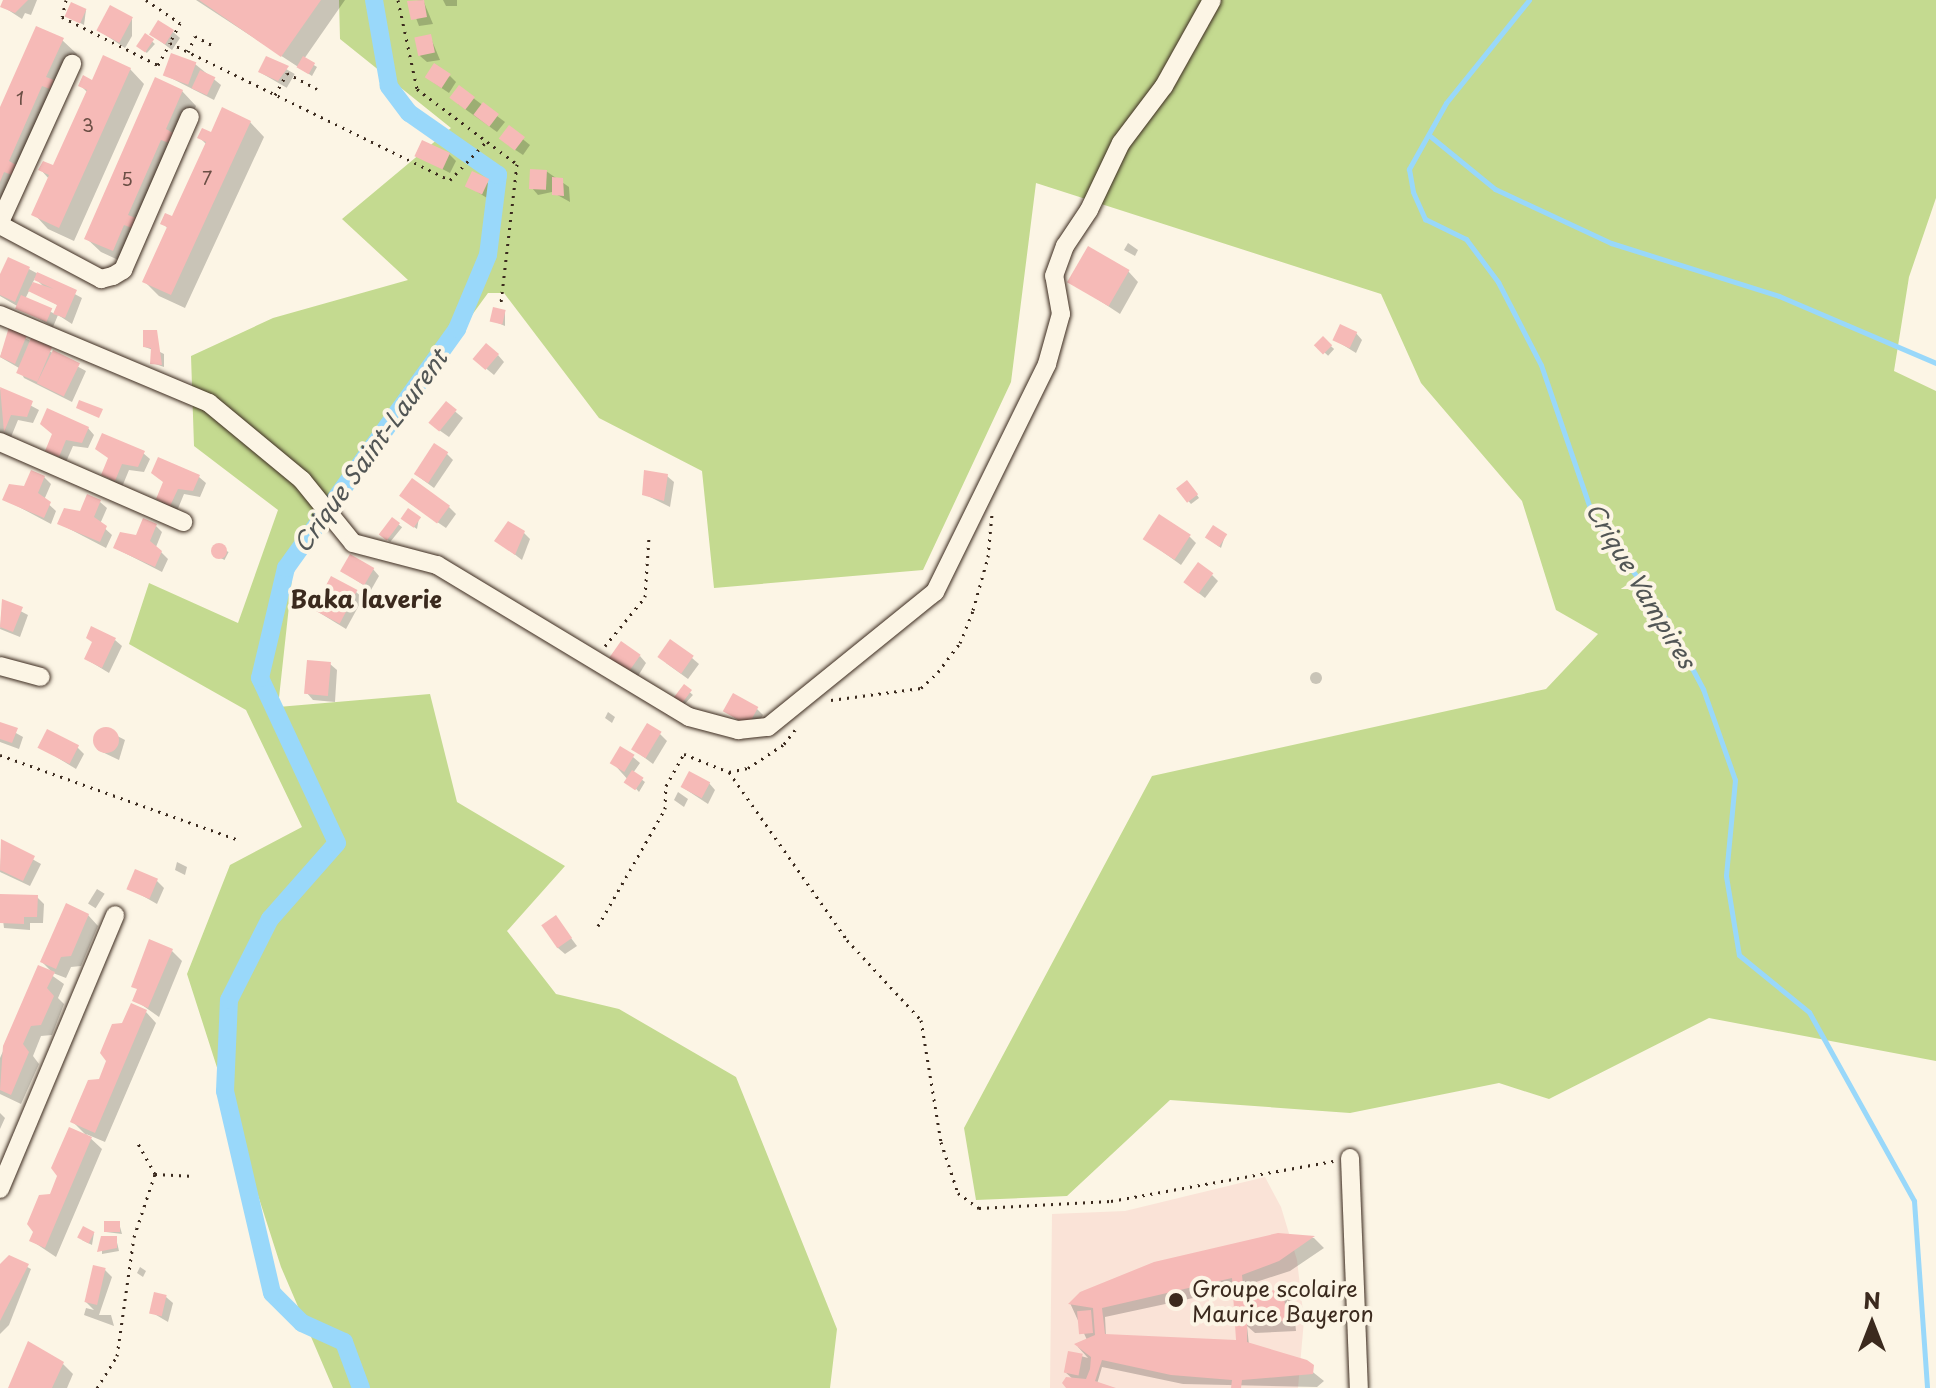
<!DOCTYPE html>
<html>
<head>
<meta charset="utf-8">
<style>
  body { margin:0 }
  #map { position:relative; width:1936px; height:1388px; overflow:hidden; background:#fcf5e5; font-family:"Playpen Sans",sans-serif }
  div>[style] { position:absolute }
  .built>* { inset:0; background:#fae3d7 }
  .green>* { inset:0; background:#c4da90 }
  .shadow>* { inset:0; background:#0003; transform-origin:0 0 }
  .round { border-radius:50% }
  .stream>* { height:5px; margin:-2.5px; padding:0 2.5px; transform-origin:2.5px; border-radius:2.5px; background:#99d8fa }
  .canal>* { height:18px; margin:-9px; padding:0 9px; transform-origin:9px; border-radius:9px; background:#99d8fa }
  .building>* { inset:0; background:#f6bab7; transform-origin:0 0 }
  .path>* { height:3px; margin-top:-1.5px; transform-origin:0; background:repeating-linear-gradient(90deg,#3b2a1e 0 2px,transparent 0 8px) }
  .roads { filter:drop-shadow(0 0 2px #3b2a1e) drop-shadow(0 0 2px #3b2a1e) }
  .street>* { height:18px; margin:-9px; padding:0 9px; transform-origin:9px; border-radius:9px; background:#fcf5e5 }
  .dots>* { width:22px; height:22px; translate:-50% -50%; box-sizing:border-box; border:4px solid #fcf5e5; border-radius:50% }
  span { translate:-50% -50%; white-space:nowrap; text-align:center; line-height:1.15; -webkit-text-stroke:8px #fcf5e5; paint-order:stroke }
  .number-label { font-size:18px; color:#6a4e44 }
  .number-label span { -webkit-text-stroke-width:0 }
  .poi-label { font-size:22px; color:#3b2a1e }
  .left { translate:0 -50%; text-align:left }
  .water-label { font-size:24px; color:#525655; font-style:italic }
  .neighbourhood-label { font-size:24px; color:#3b2a1e; font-weight:700 }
  .north { position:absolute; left:1832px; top:1284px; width:80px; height:80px; -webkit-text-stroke:6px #fcf5e5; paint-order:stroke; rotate:0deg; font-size:22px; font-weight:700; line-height:32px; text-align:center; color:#3b2a1e }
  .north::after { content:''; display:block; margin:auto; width:28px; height:36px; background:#3b2a1e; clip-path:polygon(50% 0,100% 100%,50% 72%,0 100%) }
</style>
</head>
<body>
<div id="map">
  <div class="built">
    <i style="clip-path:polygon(1265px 1177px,1281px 1207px,1297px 1260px,1304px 1320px,1298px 1388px,1050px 1388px,1052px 1214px,1125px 1211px)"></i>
  </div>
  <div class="green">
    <i style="clip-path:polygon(339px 0,1936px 0,1936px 198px,1909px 277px,1894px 371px,1936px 391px,1936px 1061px,1709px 1018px,1549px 1099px,1499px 1083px,1350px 1113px,1170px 1100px,1067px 1196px,976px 1200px,964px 1128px,1152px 776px,1546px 689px,1598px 634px,1556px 610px,1522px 501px,1421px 383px,1381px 294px,1036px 183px,1011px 382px,923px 570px,714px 588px,702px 471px,599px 418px,504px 293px,488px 293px,294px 560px,278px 707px,430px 694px,457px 802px,565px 866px,507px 931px,556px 994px,619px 1009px,736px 1077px,837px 1329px,830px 1388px,333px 1388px,281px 1267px,187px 974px,230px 865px,302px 827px,246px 710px,129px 644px,149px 583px,238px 623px,278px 510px,194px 446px,191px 356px,273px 318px,408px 280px,342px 219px,451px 128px,340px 39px)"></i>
  </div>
  <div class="shadow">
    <i style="clip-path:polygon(5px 0,37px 0,31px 15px,25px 13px,22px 19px,2px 6px)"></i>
    <i style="clip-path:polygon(196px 0,345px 0,304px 59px,317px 67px,312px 76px)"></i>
    <i style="clip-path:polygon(423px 0,433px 24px,419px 26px,410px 2px)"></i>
    <i style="clip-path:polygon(443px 0,457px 0,457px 6px,446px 6px)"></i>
    <i style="clip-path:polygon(86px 10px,84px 25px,67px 16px)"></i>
    <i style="clip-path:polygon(132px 19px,132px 36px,125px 48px,98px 30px)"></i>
    <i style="clip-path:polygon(173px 32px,180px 38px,172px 50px,151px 34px)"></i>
    <i style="left:146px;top:36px;width:12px;height:12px;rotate:42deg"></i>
    <i style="clip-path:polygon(430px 36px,440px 60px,427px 62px,420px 56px)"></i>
    <i style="clip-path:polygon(62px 40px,77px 54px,61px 90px,67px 96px,65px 102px,57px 99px,23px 175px,29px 181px,26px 188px,19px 185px,0 207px,0 112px)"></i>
    <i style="left:267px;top:58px;width:32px;height:16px;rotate:30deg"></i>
    <i style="clip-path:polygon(195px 64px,221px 85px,214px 100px,165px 75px)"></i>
    <i style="clip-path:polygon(130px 69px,144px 84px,74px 241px,48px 229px,34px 214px,49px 179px,41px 170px,54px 168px,88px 93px,80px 85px)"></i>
    <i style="clip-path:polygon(450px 76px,456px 82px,449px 93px,434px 83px)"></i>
    <i style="clip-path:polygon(460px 88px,505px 122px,497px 132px,458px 104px)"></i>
    <i style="clip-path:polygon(182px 91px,196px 106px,180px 142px,187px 149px,183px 156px,176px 153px,143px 228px,149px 234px,146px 241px,139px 238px,127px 264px,101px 252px,86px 238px)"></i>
    <i style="clip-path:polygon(250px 122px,264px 137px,185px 308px,159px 296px,144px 281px,168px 229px,163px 223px,173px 219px,207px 145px,200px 138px)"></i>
    <i style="clip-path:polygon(509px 128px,530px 145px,523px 155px,508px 145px)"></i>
    <i style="clip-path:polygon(449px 154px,456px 161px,450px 173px,419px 157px)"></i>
    <i style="clip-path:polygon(546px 171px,569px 187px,570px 202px,552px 192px,538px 195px,532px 188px)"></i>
    <i style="left:473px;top:174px;width:26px;height:13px;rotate:32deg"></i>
    <i style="clip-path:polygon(1128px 243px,1138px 250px,1135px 256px,1124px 250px)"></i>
    <i style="clip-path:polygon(evenodd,29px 269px,82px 298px,72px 324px,58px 315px,53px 327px,0 296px,0 279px,29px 269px,35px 278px,45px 288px,32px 284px,35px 278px,29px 269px,30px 289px,59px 306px,55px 314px,25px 299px,30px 289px)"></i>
    <i style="clip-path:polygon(1128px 271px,1138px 282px,1120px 314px,1070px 281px)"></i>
    <i style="clip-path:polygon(505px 312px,505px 326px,491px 320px)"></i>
    <i style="clip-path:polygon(10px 330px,86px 371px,72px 402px,24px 378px,19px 368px,0 357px)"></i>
    <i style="clip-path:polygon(156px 332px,158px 351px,164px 354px,164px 367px,152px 363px,153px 350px,145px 347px)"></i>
    <i style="clip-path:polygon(1356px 333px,1362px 340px,1356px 353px,1335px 340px)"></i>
    <i style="left:1323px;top:339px;width:15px;height:9px;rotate:42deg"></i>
    <i style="clip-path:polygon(498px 355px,504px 362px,494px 375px,482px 365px)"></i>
    <i style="clip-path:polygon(0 389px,39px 410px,33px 423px,18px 420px,11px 437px,0 432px)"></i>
    <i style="clip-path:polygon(446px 404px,463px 418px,449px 437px,439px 430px)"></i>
    <i style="clip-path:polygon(88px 428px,94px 435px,88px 448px,73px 446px,66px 462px,47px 450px,54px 435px)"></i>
    <i style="clip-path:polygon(143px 453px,150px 459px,144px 472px,129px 470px,122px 487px,103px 475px,110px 459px)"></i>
    <i style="clip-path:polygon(446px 453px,453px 460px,434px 488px,415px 474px)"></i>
    <i style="clip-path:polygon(159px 460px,199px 477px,206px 483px,200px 497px,184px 494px,177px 511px,165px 506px,159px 499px,165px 483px)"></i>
    <i style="clip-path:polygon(667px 476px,674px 482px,670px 507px,644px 494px)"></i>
    <i style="clip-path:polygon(44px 477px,51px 484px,44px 500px,56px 511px,51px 524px,4px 499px)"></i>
    <i style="clip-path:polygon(1190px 485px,1199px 498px,1191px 504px,1178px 489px)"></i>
    <i style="clip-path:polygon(100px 502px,107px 508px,100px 524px,112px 535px,106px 548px,60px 524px)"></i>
    <i style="clip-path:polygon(408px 502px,449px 507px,456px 514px,446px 528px)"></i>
    <i style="clip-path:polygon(419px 518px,417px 529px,405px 521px)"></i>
    <i style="left:392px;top:519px;width:13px;height:19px;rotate:39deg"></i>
    <i style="clip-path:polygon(156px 526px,162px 532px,156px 547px,168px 559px,162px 572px,115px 548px)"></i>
    <i style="clip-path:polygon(524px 533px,530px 539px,522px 560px,497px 541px)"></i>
    <i style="clip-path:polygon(1225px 536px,1221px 548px,1210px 540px)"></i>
    <i style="clip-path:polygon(1190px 537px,1196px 543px,1181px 565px,1145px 539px)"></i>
    <i style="left:217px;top:546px;width:13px;height:9px;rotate:27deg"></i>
    <i style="clip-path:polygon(373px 569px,379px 576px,371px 590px,342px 571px)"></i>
    <i style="clip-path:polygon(1212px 575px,1218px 581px,1205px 598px,1192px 588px)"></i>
    <i style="clip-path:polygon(356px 592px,363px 598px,346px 629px,315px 610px)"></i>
    <i style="clip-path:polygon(3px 602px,28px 615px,20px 637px,0 629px)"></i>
    <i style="clip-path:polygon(115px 640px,122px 646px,109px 673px,86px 659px)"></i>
    <i style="clip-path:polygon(640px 656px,646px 663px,635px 681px,616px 669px)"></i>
    <i style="clip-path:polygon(692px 658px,699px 664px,688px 679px,666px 663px)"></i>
    <i style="clip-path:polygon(330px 664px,337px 670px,335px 702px,313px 700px,307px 693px)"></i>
    <i class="round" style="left:1310px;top:672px;width:12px;height:12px"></i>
    <i style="left:684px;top:687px;width:12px;height:13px;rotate:42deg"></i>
    <i style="clip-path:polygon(756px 708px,763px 715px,754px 731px,725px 711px)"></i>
    <i style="clip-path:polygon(608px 712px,615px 717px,612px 723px,605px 718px)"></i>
    <i style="clip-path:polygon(0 724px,23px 737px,19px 749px,0 742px)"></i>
    <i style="clip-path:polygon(104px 729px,125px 740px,119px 760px,98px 750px)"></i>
    <i style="clip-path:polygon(660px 734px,667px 741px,653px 764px,633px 749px)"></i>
    <i style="clip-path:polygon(40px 747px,77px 747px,84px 754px,76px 769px)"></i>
    <i style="clip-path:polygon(633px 757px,640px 763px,633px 773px,645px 782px,639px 792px,612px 762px)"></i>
    <i style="clip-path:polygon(709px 783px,715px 790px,708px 804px,682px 787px)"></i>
    <i style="clip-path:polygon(678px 792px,688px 799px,684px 807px,674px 800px)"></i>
    <i style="clip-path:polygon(2px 842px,41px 864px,30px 886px,0 872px)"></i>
    <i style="clip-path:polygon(177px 862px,187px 867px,185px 875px,175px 870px)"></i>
    <i style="clip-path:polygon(157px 881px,164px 888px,157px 904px,129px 888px)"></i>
    <i style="left:97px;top:889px;width:9px;height:17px;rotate:32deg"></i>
    <i style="clip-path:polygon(0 896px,37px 897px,44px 904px,43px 923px,30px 923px,30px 930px,4px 928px)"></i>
    <i style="clip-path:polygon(88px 915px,98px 926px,81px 966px,71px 967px,66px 978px,53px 973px,42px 962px)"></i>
    <i style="clip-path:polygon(556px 918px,577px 946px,565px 954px,558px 948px)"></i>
    <i style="clip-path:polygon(172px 951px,182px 961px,159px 1017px,135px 1000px)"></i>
    <i style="clip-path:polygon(40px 967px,64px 984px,58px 998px,64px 1004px,52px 1035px,41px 1036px,33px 1056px,39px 1064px,21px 1104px,0 1094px,0 1058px)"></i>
    <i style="clip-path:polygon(146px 1012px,156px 1023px,105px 1142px,86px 1134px,102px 1149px,56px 1257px,32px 1241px,51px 1196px,88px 1137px,73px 1122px,100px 1081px,124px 1025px)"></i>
    <i style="clip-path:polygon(0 1113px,5px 1118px,0 1129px)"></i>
    <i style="clip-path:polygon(119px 1223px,122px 1234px,106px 1232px)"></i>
    <i style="clip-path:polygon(94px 1233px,92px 1245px,82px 1240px)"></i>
    <i style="clip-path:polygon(evenodd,1278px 1235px,1314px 1238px,1324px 1248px,1290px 1271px,1244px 1286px,1245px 1296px,1282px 1291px,1293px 1301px,1296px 1331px,1255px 1333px,1247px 1326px,1249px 1345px,1294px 1357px,1324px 1381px,1317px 1387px,1183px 1384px,1102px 1367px,1097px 1384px,1110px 1388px,1070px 1388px,1075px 1381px,1065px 1372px,1070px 1353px,1088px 1358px,1078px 1347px,1087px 1340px,1070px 1303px,1154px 1264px,1278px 1235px,1235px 1289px,1238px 1342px,1106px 1336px,1105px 1317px,1235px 1289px)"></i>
    <i style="clip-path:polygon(102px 1238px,116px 1238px,119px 1251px,102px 1254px)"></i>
    <i style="clip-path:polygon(10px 1258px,31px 1269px,9px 1325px,0 1334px,0 1266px)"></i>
    <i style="clip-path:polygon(140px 1267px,146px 1271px,143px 1277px,137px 1273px)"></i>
    <i style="clip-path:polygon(105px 1270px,112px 1277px,99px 1315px,111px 1315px,114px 1326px,84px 1315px,86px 1308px,94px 1310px,85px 1301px)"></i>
    <i style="clip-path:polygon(166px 1297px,173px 1303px,168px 1322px,151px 1312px)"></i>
    <i style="clip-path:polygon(63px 1364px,73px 1374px,67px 1388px,10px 1388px)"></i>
  </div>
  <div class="stream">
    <i style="left:1529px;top:0;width:132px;rotate:128.9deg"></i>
    <i style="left:1446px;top:103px;width:76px;rotate:119.3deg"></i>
    <i style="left:1409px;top:169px;width:23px;rotate:80deg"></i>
    <i style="left:1413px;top:192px;width:30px;rotate:66deg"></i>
    <i style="left:1425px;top:219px;width:46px;rotate:26deg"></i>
    <i style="left:1466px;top:239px;width:54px;rotate:53.3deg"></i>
    <i style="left:1498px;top:282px;width:93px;rotate:62.6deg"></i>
    <i style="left:1541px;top:365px;width:161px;rotate:71.1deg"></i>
    <i style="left:1593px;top:517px;width:113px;rotate:53.6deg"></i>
    <i style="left:1660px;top:608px;width:92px;rotate:62deg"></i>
    <i style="left:1703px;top:689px;width:96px;rotate:70.6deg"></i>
    <i style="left:1735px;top:780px;width:96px;rotate:95.4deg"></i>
    <i style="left:1726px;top:876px;width:80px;rotate:80.7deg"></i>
    <i style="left:1739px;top:955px;width:90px;rotate:39.2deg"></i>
    <i style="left:1809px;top:1012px;width:216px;rotate:60.9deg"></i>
    <i style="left:1914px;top:1201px;width:187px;rotate:86deg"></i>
    <i style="left:1430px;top:136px;width:84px;rotate:39.2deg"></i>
    <i style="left:1495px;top:189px;width:128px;rotate:25deg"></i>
    <i style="left:1611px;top:243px;width:176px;rotate:17.5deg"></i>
    <i style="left:1779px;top:296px;width:171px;rotate:23.1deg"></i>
  </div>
  <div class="canal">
    <i style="left:361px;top:1388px;width:49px;rotate:-110.3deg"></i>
    <i style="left:344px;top:1342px;width:46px;rotate:-155.7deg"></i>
    <i style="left:302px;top:1323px;width:42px;rotate:-135deg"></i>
    <i style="left:272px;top:1293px;width:207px;rotate:-103.1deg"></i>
    <i style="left:225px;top:1091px;width:91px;rotate:-87.5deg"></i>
    <i style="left:229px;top:1000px;width:91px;rotate:-63.2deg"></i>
    <i style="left:270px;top:919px;width:101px;rotate:-48.6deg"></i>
    <i style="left:337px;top:843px;width:182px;rotate:-115deg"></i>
    <i style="left:260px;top:678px;width:113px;rotate:-76.7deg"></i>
    <i style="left:286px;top:568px;width:294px;rotate:-54.4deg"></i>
    <i style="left:457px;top:329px;width:80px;rotate:-67.3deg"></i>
    <i style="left:488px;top:255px;width:81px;rotate:-82.9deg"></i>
    <i style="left:498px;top:175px;width:108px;rotate:-145.1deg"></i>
    <i style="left:409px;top:113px;width:34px;rotate:-127deg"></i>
    <i style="left:389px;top:86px;width:87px;rotate:-99.9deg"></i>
  </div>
  <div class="building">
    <i style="clip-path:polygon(3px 0,28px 0,15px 13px,0 7px)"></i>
    <i style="clip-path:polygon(199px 0,321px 0,281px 57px)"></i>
    <i style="clip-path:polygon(424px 0,427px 17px,411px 20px,407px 1px)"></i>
    <i style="left:71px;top:2px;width:17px;height:16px;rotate:24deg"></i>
    <i style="left:110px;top:5px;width:26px;height:29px;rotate:28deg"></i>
    <i style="left:158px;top:20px;width:19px;height:17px;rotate:32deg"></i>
    <i style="clip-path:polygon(36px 26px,64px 38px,46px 77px,54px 80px,50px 89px,42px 86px,9px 161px,16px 165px,12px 175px,4px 172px,0 182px,0 107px)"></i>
    <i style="left:145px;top:33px;width:11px;height:16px;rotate:34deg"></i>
    <i style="left:431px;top:34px;width:19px;height:17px;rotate:78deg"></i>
    <i style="left:171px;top:53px;width:27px;height:24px;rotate:20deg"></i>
    <i style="clip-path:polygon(103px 55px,131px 68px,59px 228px,31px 215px,49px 175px,38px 170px,43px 161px,53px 165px,87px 90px,78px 86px,83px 75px,92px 80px)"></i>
    <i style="clip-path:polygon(266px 56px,289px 66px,278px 81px,258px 72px)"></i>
    <i style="left:303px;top:56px;width:14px;height:13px;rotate:30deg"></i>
    <i style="left:434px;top:63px;width:20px;height:17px;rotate:33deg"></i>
    <i style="left:200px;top:70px;width:17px;height:20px;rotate:25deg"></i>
    <i style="clip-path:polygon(155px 77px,183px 90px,166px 129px,173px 133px,169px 143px,161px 140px,128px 215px,136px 218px,132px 228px,124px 225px,113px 251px,84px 239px)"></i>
    <i style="left:459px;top:85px;width:20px;height:16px;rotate:37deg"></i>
    <i style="left:483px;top:102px;width:20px;height:16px;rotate:37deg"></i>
    <i style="clip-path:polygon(222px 107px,251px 121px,171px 295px,142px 282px,167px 227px,160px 224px,165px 213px,172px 216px,206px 142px,197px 138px,202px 128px,211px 132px)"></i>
    <i style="left:509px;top:125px;width:20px;height:17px;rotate:37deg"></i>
    <i style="left:422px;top:140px;width:31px;height:18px;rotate:25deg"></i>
    <i style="left:530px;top:169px;width:17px;height:20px;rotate:3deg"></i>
    <i style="left:472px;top:171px;width:19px;height:17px;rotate:25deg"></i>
    <i style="clip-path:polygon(552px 177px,563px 178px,564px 196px,552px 195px)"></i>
    <i style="left:1088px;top:246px;width:48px;height:42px;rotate:30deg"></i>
    <i style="clip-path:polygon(8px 257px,30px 267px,15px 302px,0 295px,0 274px)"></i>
    <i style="clip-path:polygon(37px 272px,77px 290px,65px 318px,53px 314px,57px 305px,28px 291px,33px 282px,54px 289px,34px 280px)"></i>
    <i style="left:21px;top:295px;width:34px;height:15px;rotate:23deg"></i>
    <i style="left:493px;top:307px;width:13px;height:15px;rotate:13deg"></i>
    <i style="left:1340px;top:324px;width:19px;height:18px;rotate:25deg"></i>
    <i style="clip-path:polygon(9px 327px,27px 335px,15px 364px,0 357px)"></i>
    <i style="clip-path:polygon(143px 330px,157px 330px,162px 365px,150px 364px,151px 348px,143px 347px)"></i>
    <i style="left:1323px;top:336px;width:13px;height:13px;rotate:45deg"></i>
    <i style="left:31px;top:338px;width:23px;height:38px;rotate:23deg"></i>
    <i style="left:486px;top:343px;width:17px;height:21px;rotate:40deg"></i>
    <i style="left:53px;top:350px;width:30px;height:37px;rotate:26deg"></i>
    <i style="clip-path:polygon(0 387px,33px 401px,27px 417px,11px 415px,4px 432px)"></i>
    <i style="clip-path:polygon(79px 400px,103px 409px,99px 418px,76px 408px)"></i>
    <i style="left:446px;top:401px;width:14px;height:28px;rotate:39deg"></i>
    <i style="clip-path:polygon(47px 408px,89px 427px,82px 443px,66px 440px,59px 457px,45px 451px,52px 434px,40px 424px)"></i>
    <i style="clip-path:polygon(102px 433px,145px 451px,138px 467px,122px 464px,115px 481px,101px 475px,108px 458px,95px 449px)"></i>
    <i style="left:434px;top:443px;width:17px;height:37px;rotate:33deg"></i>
    <i style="clip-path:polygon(158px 457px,200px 475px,193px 491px,178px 489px,170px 506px,156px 499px,163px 482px,151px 473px)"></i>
    <i style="clip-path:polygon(31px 470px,45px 476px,38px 493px,51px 502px,44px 518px,2px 500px,9px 484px,24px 486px)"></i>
    <i style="clip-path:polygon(644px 470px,668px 474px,664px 501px,642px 495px)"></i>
    <i style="left:412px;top:478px;width:47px;height:22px;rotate:36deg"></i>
    <i style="left:1187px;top:480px;width:18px;height:14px;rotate:52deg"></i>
    <i style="clip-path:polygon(87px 494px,101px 500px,94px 517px,107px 526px,100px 542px,57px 524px,64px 508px,80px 511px)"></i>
    <i style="left:408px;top:508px;width:16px;height:13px;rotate:35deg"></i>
    <i style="left:1159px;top:514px;width:38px;height:30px;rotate:33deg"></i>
    <i style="left:392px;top:517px;width:10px;height:22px;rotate:37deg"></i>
    <i style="clip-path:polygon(143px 518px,157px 524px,150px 541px,162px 551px,155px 567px,113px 548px,120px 532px,136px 535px)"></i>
    <i style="clip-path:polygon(508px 521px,525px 531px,515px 555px,494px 541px)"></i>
    <i style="left:1213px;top:525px;width:17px;height:15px;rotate:33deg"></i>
    <i class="round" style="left:211px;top:543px;width:16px;height:16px"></i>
    <i style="left:350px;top:554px;width:28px;height:20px;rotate:30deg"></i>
    <i style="left:1198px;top:562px;width:19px;height:25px;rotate:36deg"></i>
    <i style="left:331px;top:576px;width:30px;height:38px;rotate:28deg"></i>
    <i style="clip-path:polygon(2px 599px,23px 607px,13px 632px,0 627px)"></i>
    <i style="clip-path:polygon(91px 626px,116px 638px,102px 668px,84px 659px,92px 642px,86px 638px)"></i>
    <i style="left:670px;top:639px;width:29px;height:22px;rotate:35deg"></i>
    <i style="left:621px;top:641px;width:24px;height:26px;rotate:35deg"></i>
    <i style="left:307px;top:660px;width:24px;height:34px;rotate:5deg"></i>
    <i style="left:684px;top:684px;width:10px;height:17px;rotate:37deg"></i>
    <i style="left:733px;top:693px;width:29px;height:21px;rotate:29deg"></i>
    <i style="clip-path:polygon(0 722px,18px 728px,12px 743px,0 739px)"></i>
    <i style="left:647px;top:723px;width:17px;height:31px;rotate:31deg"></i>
    <i class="round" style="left:93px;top:727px;width:26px;height:26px"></i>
    <i style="left:47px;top:729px;width:36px;height:21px;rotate:27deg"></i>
    <i style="left:620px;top:746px;width:17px;height:20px;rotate:31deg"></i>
    <i style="left:632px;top:770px;width:14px;height:15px;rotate:34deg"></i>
    <i style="left:689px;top:771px;width:24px;height:18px;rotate:28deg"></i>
    <i style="clip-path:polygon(1px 839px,35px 856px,23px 881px,0 870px)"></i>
    <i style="left:135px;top:869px;width:25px;height:22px;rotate:23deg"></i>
    <i style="clip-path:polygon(0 894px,38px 895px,37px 917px,24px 917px,24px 924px,0 923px)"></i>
    <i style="clip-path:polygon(66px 903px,89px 914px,71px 956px,61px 957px,56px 969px,40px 962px)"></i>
    <i style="left:556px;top:915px;width:28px;height:18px;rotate:55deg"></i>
    <i style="clip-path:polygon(149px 939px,173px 949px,148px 1008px,132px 1001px,137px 989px,131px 987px)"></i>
    <i style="clip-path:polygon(38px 965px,55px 972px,47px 988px,54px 996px,41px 1025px,31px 1026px,23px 1044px,29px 1052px,11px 1095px,0 1090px,3px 1046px)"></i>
    <i style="clip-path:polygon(131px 1003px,147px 1010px,95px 1133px,70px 1122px,88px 1080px,99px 1079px,106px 1061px,100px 1053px,112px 1024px,122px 1023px)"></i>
    <i style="clip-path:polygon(69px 1127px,92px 1137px,45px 1248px,29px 1241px,33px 1232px,27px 1224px,39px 1195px,50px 1194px,57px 1176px,51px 1168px)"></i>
    <i style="left:104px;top:1221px;width:16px;height:11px"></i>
    <i style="left:83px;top:1226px;width:13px;height:13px;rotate:27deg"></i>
    <i style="clip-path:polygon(evenodd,1278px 1233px,1315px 1236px,1279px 1261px,1242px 1275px,1244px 1294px,1283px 1289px,1287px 1321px,1247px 1323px,1247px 1342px,1307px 1360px,1314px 1365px,1313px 1374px,1242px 1380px,1241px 1388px,1231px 1388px,1232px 1380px,1171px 1375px,1102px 1360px,1095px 1381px,1116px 1388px,1066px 1388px,1062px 1383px,1066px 1377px,1086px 1379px,1090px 1369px,1091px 1357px,1074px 1344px,1095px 1335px,1093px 1308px,1068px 1304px,1080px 1292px,1154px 1262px,1278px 1233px,1232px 1278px,1236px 1340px,1105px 1334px,1102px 1308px,1232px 1278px)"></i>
    <i style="clip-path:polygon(101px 1236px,117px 1236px,117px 1248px,97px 1252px)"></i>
    <i style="clip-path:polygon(9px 1255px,29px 1264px,0 1321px,0 1264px)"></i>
    <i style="left:93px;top:1265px;width:13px;height:38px;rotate:13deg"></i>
    <i style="left:154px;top:1292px;width:13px;height:22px;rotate:13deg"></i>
    <i style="left:1091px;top:1310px;width:23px;height:14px;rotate:85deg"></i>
    <i style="clip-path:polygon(28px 1341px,64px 1362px,52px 1388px,8px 1388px)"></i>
    <i style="left:1068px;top:1351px;width:15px;height:22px;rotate:11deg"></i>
  </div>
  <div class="path">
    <i style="left:66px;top:0;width:17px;rotate:103deg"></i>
    <i style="left:62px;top:17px;width:107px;rotate:26.6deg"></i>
    <i style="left:158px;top:65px;width:25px;rotate:-61deg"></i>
    <i style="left:170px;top:43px;width:312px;rotate:26.1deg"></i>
    <i style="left:450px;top:180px;width:54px;rotate:-46.5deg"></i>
    <i style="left:146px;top:0;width:41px;rotate:34.1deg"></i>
    <i style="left:180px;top:23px;width:22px;rotate:117deg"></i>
    <i style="left:398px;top:0;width:91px;rotate:77.9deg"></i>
    <i style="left:417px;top:89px;width:125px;rotate:36.9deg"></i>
    <i style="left:517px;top:164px;width:139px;rotate:96.6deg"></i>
    <i style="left:188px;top:52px;width:17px;rotate:-66deg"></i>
    <i style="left:195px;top:36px;width:21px;rotate:28deg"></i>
    <i style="left:275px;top:95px;width:25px;rotate:-61deg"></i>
    <i style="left:287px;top:73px;width:34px;rotate:28deg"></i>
    <i style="left:605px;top:646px;width:63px;rotate:-50.8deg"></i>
    <i style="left:645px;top:597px;width:61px;rotate:-86.2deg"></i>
    <i style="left:831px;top:700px;width:91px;rotate:-7.6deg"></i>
    <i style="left:921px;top:688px;width:23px;rotate:-43deg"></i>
    <i style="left:938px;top:672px;width:36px;rotate:-53deg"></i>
    <i style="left:960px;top:643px;width:35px;rotate:-68deg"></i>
    <i style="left:973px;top:610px;width:55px;rotate:-74.2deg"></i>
    <i style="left:988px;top:557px;width:43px;rotate:-84.7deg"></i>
    <i style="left:0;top:755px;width:254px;rotate:19.6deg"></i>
    <i style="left:729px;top:772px;width:205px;rotate:54.9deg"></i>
    <i style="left:847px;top:940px;width:109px;rotate:47.2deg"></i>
    <i style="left:921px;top:1020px;width:124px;rotate:80.7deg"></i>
    <i style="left:941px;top:1142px;width:54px;rotate:71.6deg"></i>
    <i style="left:958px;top:1193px;width:26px;rotate:36deg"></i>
    <i style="left:979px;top:1208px;width:132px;rotate:-3deg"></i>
    <i style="left:1111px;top:1201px;width:226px;rotate:-10.2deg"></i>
    <i style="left:598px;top:926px;width:135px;rotate:-60.2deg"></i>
    <i style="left:665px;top:809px;width:23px;rotate:-88deg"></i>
    <i style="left:666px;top:786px;width:37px;rotate:-61deg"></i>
    <i style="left:684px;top:754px;width:48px;rotate:21.8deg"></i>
    <i style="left:729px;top:772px;width:19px;rotate:-12deg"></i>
    <i style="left:748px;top:768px;width:43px;rotate:-33.7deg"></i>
    <i style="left:784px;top:744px;width:23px;rotate:-52deg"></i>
    <i style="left:155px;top:1174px;width:35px;rotate:3deg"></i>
    <i style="left:97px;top:1388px;width:38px;rotate:-58deg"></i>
    <i style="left:117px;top:1356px;width:120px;rotate:-81.9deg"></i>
    <i style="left:134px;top:1237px;width:66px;rotate:-71.6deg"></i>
    <i style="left:155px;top:1174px;width:38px;rotate:-119deg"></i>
  </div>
  <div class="roads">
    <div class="street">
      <i style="left:0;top:222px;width:174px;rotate:-65.5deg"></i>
      <i style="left:0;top:225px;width:115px;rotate:28.1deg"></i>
      <i style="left:101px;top:279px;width:12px;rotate:-14deg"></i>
      <i style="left:113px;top:276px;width:12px;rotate:-31deg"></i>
      <i style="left:123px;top:270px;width:167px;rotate:-66.4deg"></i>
      <i style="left:0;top:315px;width:227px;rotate:22.8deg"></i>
      <i style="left:209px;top:403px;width:121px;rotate:39.6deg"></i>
      <i style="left:302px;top:480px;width:81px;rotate:51deg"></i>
      <i style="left:353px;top:543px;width:87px;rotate:14.7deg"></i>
      <i style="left:437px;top:565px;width:294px;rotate:31.1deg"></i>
      <i style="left:689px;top:717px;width:51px;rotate:14.9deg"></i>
      <i style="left:738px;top:730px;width:30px;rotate:-6deg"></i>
      <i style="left:768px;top:727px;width:215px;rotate:-39deg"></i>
      <i style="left:935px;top:592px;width:254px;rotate:-63.8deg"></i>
      <i style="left:1047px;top:364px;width:52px;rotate:-74.4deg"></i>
      <i style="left:1061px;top:314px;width:39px;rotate:-100deg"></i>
      <i style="left:1054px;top:276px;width:32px;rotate:-70deg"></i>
      <i style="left:1065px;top:246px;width:43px;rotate:-56.3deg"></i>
      <i style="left:1089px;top:210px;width:74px;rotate:-64.5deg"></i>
      <i style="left:1121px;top:143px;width:71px;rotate:-53deg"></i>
      <i style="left:1164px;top:86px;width:98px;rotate:-60.8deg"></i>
      <i style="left:0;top:442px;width:200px;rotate:23.6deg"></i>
      <i style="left:0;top:666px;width:42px;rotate:15deg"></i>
      <i style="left:1350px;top:1158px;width:230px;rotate:87.8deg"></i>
      <i style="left:0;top:1189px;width:297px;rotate:-67.2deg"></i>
    </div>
  </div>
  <div class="dots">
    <i style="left:1176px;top:1300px;background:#3b2a1e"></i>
  </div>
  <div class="number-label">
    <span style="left:20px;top:98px">1</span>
    <span style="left:88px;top:125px">3</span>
    <span style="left:207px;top:178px">7</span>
    <span style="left:127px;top:179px">5</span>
  </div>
  <div class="poi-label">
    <span class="left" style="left:1192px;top:1300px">Groupe scolaire<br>Maurice Bayeron</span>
  </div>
  <div class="water-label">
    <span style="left:370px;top:451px;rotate:-54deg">Crique Saint-Laurent</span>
    <span style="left:1641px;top:585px;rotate:59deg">Crique Vampires</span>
  </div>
  <div class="neighbourhood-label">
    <span style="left:366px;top:599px">Baka laverie</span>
  </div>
  <div class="north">N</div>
</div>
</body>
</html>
